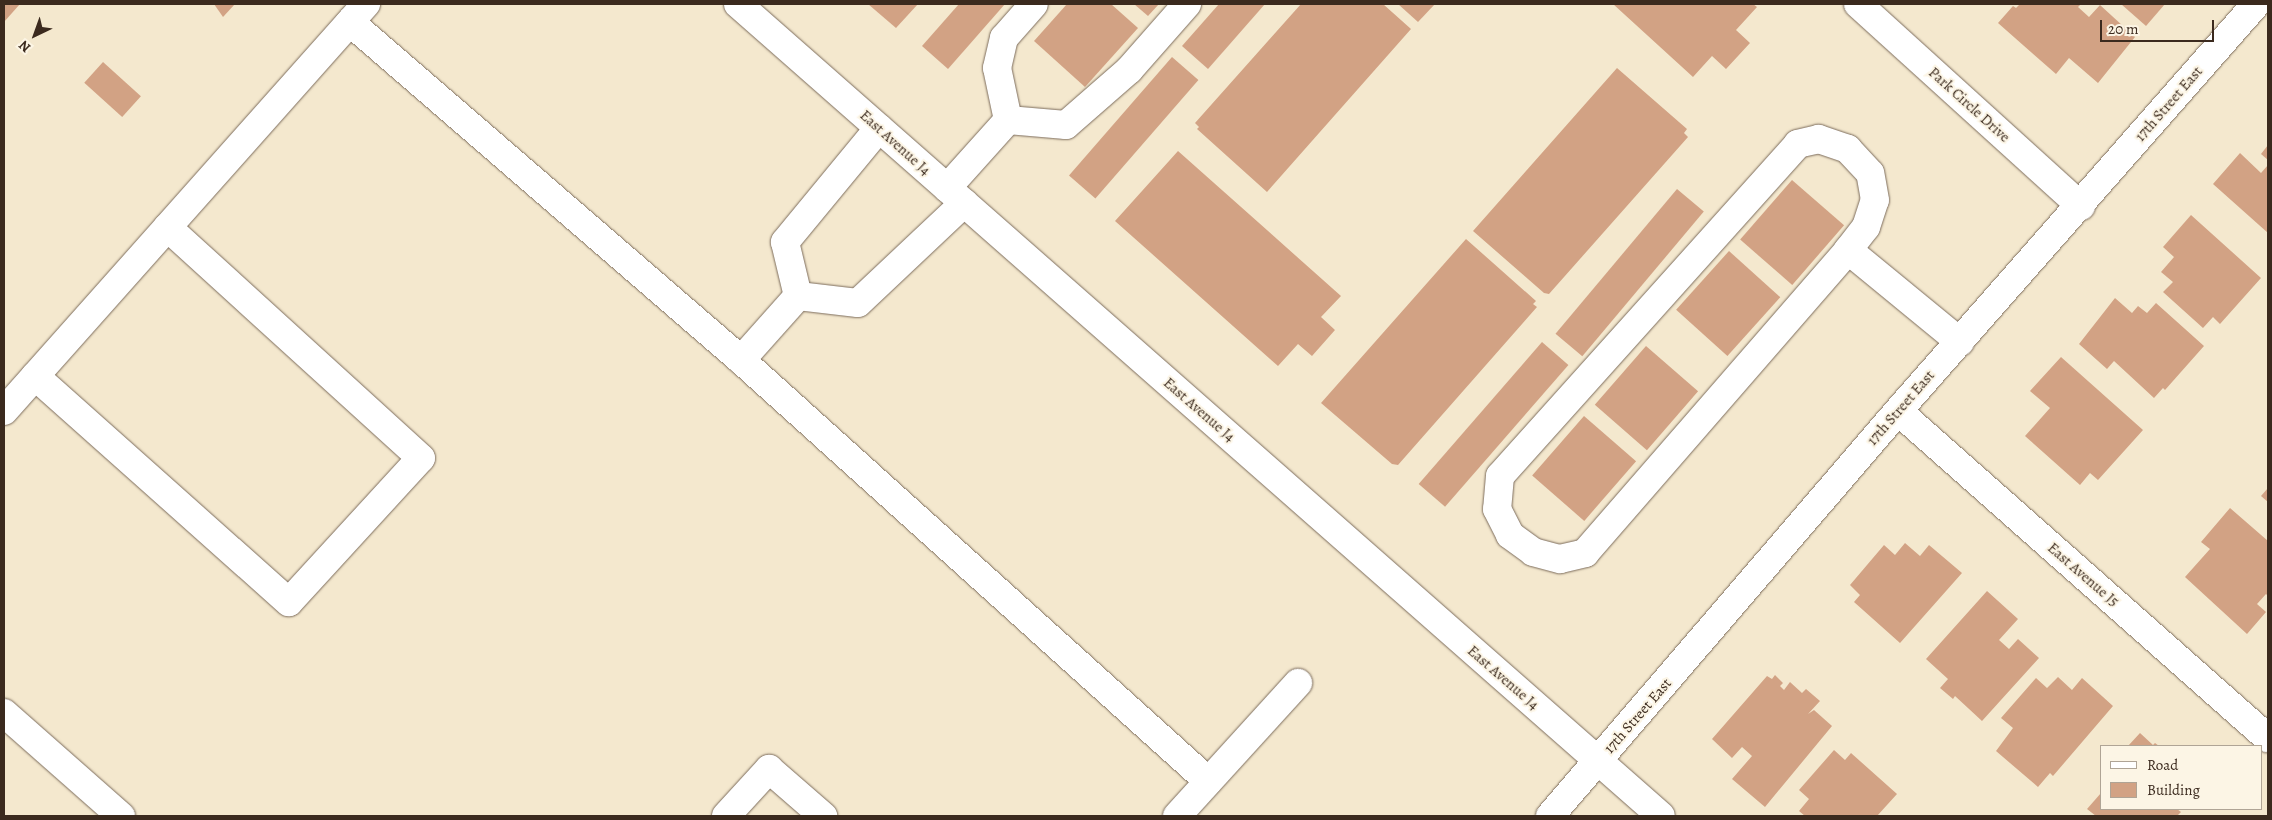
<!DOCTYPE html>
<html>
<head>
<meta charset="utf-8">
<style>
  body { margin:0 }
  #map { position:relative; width:2272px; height:820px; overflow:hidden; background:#f4e8ce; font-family:Alegreya,serif }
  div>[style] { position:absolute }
  .building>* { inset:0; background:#d2a284; transform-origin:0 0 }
  .roads { filter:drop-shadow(0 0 1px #7c6c5c) drop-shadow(0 0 1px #7c6c5c) }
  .minor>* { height:28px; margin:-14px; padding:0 14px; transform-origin:14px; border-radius:14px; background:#fff }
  span { translate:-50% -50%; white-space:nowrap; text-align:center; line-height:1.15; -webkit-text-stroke:4px #fcf5e5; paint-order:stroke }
  .street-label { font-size:15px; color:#3b2a1e }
  .frame { position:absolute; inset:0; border:5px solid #3b2a1e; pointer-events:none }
  .legend { position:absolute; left:2100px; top:745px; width:162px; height:65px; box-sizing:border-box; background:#fcf5e5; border:1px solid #afa495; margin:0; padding:6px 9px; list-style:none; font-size:15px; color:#3b2a1e }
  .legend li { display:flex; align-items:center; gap:10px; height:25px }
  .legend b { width:25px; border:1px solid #afa495 }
  .north { position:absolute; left:10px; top:10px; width:50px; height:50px; -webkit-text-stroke:4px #fcf5e5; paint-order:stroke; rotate:222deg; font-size:14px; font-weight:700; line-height:20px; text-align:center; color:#3b2a1e }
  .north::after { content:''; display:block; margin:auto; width:18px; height:22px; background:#3b2a1e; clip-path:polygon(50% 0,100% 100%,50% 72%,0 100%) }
  .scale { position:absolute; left:2100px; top:20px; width:114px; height:22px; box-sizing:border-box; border:2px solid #3b2a1e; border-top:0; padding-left:6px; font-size:15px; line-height:18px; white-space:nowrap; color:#3b2a1e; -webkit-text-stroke:4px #fcf5e5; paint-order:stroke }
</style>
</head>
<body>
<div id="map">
  <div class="building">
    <i style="clip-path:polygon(4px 4px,20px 4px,4px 22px)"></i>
    <i style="clip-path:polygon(214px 4px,235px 4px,223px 17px)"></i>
    <i style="clip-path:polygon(868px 4px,918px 4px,896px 28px)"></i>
    <i style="clip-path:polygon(959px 4px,1005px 4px,948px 69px,922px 46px)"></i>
    <i style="clip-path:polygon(1067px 4px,1111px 4px,1138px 28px,1085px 87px,1034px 41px)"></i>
    <i style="clip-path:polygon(1134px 4px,1159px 4px,1148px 16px)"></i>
    <i style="clip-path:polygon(1219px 4px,1265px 4px,1208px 69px,1182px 46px)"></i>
    <i style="clip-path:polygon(1301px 4px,1383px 4px,1411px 29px,1267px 192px,1197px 129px,1199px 127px,1195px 123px)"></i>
    <i style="clip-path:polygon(1398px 4px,1435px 4px,1418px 22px)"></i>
    <i style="clip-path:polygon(1613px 4px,1753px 4px,1757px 7px,1736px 30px,1750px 43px,1726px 69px,1712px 56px,1693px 77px)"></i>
    <i style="clip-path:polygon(2020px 4px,2081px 4px,2078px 7px,2089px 17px,2100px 5px,2135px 37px,2098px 83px,2069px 58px,2056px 74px,1998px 23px,2013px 6px,2016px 8px)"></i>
    <i style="clip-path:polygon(2121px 4px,2165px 4px,2146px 26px)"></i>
    <i style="left:1172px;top:57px;width:35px;height:157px;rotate:41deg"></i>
    <i style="left:103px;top:62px;width:51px;height:28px;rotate:42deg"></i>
    <i style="clip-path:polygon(1617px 68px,1687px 129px,1684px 133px,1688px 137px,1549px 294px,1544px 293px,1473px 231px)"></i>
    <i style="clip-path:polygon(2268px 145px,2268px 160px,2261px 154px)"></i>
    <i style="clip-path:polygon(1178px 151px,1341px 296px,1321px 317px,1335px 330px,1312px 356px,1298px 344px,1278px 366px,1115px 221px)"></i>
    <i style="clip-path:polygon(2240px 153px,2261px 173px,2268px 165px,2268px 233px,2213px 184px)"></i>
    <i style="left:1792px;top:180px;width:69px;height:79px;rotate:41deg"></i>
    <i style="left:1677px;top:189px;width:35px;height:189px;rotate:40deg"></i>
    <i style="clip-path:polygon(2191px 215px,2261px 278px,2220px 324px,2213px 317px,2203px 328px,2163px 292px,2173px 282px,2161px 272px,2174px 257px,2163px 247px)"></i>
    <i style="clip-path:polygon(1466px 239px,1536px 301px,1533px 304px,1537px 307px,1398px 465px,1392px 464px,1321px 403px)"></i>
    <i style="left:1729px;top:251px;width:69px;height:79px;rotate:42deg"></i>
    <i style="clip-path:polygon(2115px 298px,2132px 313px,2138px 306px,2147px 313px,2156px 303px,2204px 346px,2165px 390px,2163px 388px,2154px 398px,2114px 361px,2107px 369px,2079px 344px)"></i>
    <i style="left:1542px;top:342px;width:35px;height:188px;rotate:41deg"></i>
    <i style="left:1646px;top:346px;width:69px;height:78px;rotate:41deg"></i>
    <i style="clip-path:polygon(2061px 357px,2143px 430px,2098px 480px,2090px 473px,2080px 485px,2025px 436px,2050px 408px,2030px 391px)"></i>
    <i style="left:1584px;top:416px;width:69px;height:79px;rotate:41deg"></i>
    <i style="clip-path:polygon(2268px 488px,2268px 502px,2261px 496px)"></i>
    <i style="clip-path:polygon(2230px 508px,2268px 541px,2268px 596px,2266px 594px,2257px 604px,2266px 612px,2247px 634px,2185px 577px,2210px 549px,2201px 542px)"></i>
    <i style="clip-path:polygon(1905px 543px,1920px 556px,1929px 545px,1962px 573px,1900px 643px,1854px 602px,1860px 595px,1850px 585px,1884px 545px,1895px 555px)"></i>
    <i style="clip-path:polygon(1987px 591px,2018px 619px,1999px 640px,2009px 649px,2018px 639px,2039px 658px,1982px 721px,1955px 696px,1953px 699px,1940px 688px,1948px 679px,1926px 659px)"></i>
    <i style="clip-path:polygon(1775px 675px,1783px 683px,1780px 686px,1784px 690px,1790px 682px,1802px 693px,1806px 689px,1820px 701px,1808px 714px,1814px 710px,1832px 726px,1765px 807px,1732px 779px,1752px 756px,1742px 747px,1732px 758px,1712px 739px,1767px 676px,1772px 679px)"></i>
    <i style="clip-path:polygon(2058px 677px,2072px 690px,2082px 678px,2113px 706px,2053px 776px,2050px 773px,2038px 787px,1996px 751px,2013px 728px,2001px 718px,2036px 678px,2047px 688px)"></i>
    <i style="clip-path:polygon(2140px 733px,2153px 745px,2155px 743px,2159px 746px,2128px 746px)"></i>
    <i style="clip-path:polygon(1834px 750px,1845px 760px,1851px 753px,1897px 794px,1877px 816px,1805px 816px,1799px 811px,1809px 799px,1799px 790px)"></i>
    <i style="clip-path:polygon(2101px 793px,2101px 809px,2177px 809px,2181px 812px,2177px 816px,2096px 816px,2087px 809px)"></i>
  </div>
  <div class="roads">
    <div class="minor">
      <i style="left:738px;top:4px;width:1229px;rotate:41.34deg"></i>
      <i style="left:1858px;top:4px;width:301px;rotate:42.2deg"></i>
      <i style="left:350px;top:22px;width:517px;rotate:40.84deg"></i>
      <i style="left:741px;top:360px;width:629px;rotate:42.03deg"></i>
      <i style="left:1008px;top:120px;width:58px;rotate:4.9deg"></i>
      <i style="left:1066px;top:125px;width:84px;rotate:-41.1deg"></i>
      <i style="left:1129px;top:70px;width:88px;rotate:-48.7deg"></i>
      <i style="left:1008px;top:120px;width:53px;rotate:-101.9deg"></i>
      <i style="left:997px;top:68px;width:31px;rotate:-77deg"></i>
      <i style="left:1004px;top:38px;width:45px;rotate:-48.6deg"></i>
      <i style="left:879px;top:128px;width:148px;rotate:129.5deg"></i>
      <i style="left:785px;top:242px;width:56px;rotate:76.5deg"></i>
      <i style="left:798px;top:296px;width:60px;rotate:6.7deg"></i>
      <i style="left:858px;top:303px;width:146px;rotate:-43.3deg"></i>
      <i style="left:947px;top:188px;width:91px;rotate:-48.1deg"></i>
      <i style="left:1848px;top:250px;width:29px;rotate:-52deg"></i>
      <i style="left:1866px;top:227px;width:28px;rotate:-72deg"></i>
      <i style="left:1875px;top:200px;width:27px;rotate:-100deg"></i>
      <i style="left:1870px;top:173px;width:33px;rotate:-133deg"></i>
      <i style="left:1848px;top:149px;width:31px;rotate:-161deg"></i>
      <i style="left:1819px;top:139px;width:22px;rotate:167deg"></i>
      <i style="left:1798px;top:144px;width:446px;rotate:131.9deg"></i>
      <i style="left:1500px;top:476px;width:33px;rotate:95deg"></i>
      <i style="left:1497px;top:509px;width:29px;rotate:63deg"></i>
      <i style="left:1510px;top:535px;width:29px;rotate:36deg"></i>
      <i style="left:1533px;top:552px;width:28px;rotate:15deg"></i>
      <i style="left:1560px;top:559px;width:26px;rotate:-13deg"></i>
      <i style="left:1585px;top:553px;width:401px;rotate:-49deg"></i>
      <i style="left:1848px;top:250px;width:145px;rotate:39.4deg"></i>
      <i style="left:741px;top:360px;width:86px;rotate:-48.3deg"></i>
      <i style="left:35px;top:376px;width:340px;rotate:41.7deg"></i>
      <i style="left:289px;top:602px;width:195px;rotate:-47.5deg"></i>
      <i style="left:421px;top:458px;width:343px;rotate:-137.7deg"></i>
      <i style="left:4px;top:411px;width:545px;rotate:-48.35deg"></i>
      <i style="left:1898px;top:411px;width:494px;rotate:41.5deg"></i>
      <i style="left:4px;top:713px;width:156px;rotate:41.4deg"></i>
      <i style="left:726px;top:816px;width:64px;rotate:-47.5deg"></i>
      <i style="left:769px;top:769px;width:72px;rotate:41deg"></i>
      <i style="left:1177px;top:816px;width:180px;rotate:-47.7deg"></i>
      <i style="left:1550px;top:816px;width:534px;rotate:-49.33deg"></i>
      <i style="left:1898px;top:411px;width:542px;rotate:-48.66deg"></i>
    </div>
  </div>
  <div class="street-label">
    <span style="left:2169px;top:104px;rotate:-49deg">17th Street East</span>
    <span style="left:1969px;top:105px;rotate:42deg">Park Circle Drive</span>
    <span style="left:895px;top:143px;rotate:42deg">East Avenue J4</span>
    <span style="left:1901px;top:408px;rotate:-49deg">17th Street East</span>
    <span style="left:1199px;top:410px;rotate:41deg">East Avenue J4</span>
    <span style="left:2083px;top:575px;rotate:41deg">East Avenue J5</span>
    <span style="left:1503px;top:678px;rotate:41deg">East Avenue J4</span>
    <span style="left:1638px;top:716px;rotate:-49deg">17th Street East</span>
  </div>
  <div class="frame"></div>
  <ul class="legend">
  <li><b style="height:6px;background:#fff"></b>Road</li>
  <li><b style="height:14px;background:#d2a284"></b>Building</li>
  </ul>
  <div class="north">N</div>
  <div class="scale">20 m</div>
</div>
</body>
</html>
